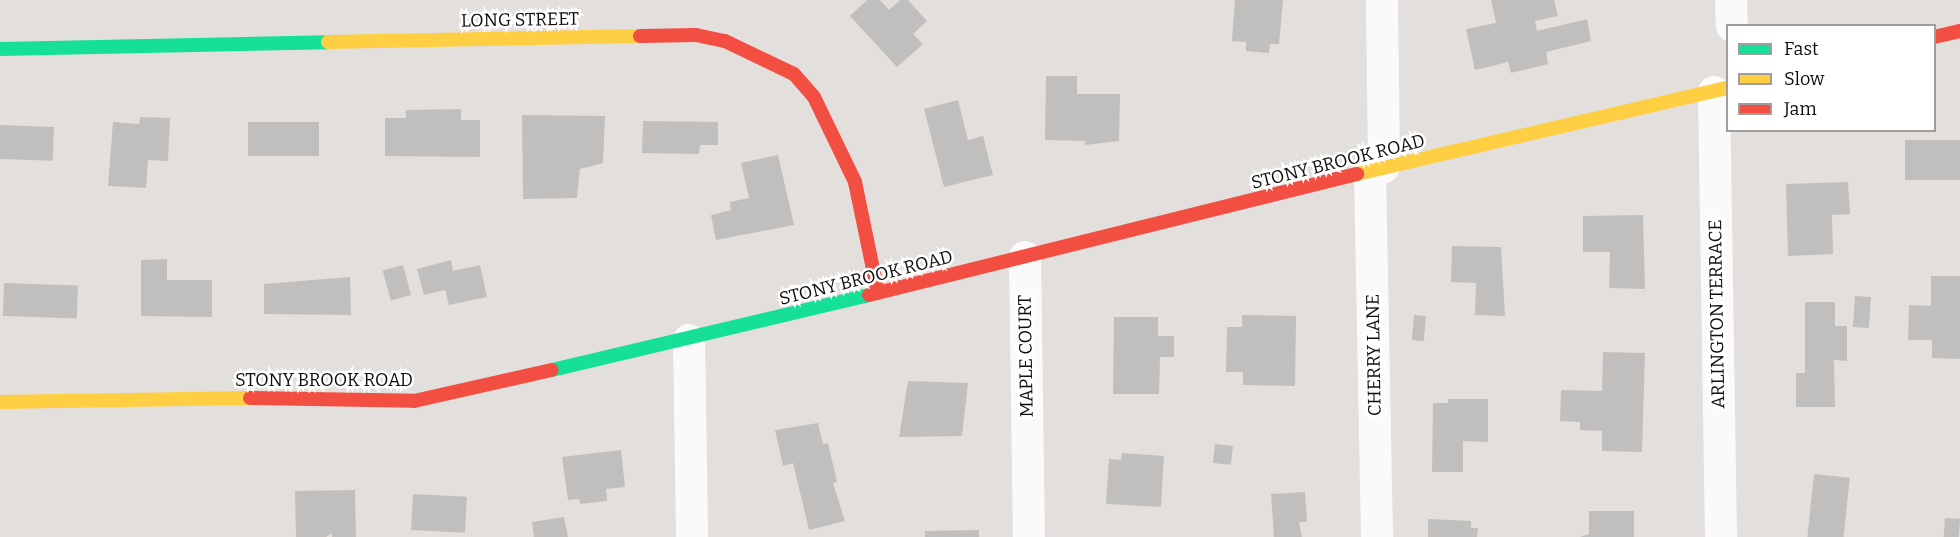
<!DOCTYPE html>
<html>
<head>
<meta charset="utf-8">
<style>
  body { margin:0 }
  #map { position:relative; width:1960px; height:537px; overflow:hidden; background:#e3dfdd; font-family:Bitter,serif }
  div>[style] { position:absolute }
  .building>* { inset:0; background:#c1bfbd; transform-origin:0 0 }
  .street>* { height:32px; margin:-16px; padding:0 16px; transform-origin:16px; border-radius:16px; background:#fbfafa }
  .fast>* { height:14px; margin:-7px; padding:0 7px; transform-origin:7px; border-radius:7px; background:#16e098 }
  .slow>* { height:14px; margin:-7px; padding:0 7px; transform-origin:7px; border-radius:7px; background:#ffcf43 }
  .jam>* { height:14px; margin:-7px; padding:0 7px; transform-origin:7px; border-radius:7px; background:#f24e42 }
  span { translate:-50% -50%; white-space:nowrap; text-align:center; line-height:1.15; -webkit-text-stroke:5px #fff; paint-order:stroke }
  .street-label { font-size:18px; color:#0e0c0b }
  .legend { position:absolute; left:1726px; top:24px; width:210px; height:108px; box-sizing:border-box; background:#fff; border:2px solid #9f9e9d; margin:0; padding:8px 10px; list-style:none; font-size:18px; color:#0e0c0b }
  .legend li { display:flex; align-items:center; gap:12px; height:30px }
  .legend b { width:30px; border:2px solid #9f9e9d }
</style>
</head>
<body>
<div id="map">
  <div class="building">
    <i style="clip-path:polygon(867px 0,880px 0,889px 10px,900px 0,908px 0,927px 21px,913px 34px,923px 44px,897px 67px,850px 16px)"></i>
    <i style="clip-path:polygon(1235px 0,1283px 0,1279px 44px,1270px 44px,1269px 53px,1246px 51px,1246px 42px,1232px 41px)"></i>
    <i style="clip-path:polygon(1491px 0,1554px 0,1558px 16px,1535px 21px,1537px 31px,1587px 19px,1591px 41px,1546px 52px,1548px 64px,1511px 73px,1508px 62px,1475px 70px,1466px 29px,1496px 23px)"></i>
    <i style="clip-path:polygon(1046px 76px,1077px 76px,1077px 94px,1120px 94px,1119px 141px,1085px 145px,1085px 141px,1045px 140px)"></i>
    <i style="clip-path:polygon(958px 100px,968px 140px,983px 136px,993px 175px,944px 187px,924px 109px)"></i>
    <i style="clip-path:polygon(461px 109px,461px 120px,480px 120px,480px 157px,385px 156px,385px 118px,406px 118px,406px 110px)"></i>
    <i style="clip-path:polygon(522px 115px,605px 116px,603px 163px,580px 169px,577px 198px,523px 199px)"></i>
    <i style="clip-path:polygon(140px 117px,170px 118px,168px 161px,148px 160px,146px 188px,108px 186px,113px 122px,139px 124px)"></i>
    <i style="clip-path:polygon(643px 121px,718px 122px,718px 145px,700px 145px,699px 154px,642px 153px)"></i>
    <i style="left:319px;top:122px;width:34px;height:71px;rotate:90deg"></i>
    <i style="left:0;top:125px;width:54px;height:34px;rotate:2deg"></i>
    <i style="left:1905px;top:140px;width:55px;height:40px"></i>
    <i style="clip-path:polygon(778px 155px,794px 225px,716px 240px,711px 215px,731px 210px,730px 202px,749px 198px,741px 163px)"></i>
    <i style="clip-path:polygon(1848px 182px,1850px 214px,1832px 215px,1833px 254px,1788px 256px,1786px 184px)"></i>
    <i style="clip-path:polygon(1643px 215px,1645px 289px,1609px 288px,1610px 252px,1583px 252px,1583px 216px)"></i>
    <i style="clip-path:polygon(1452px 246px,1501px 247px,1505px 316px,1475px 315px,1476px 283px,1451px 282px)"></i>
    <i style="clip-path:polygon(167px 259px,167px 280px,212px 280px,212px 317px,141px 316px,141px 260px)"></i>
    <i style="clip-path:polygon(451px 260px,453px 271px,480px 265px,487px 297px,449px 305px,445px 290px,424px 295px,417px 269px)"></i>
    <i style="left:403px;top:265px;width:31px;height:21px;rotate:75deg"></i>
    <i style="clip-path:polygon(1931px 276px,1960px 276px,1960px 359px,1932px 358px,1932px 340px,1908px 340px,1909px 305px,1931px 306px)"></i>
    <i style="clip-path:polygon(350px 277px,351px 315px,264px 314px,264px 284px)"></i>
    <i style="left:4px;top:283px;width:74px;height:33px;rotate:2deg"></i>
    <i style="left:1855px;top:296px;width:16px;height:31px;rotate:4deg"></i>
    <i style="clip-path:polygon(1805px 302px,1835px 302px,1835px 326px,1847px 326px,1847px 361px,1834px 360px,1835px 407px,1796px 407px,1796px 373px,1805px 373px)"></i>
    <i style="clip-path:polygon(1242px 315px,1296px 316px,1295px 386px,1243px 385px,1243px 372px,1226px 372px,1227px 327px,1242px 327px)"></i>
    <i style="left:1414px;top:315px;width:12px;height:25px;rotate:5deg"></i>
    <i style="clip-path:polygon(1114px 317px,1158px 317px,1158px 336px,1174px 336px,1174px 357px,1160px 357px,1159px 394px,1113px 394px)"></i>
    <i style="clip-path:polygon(1603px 352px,1645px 353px,1642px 452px,1602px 451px,1602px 431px,1580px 430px,1580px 422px,1560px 421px,1561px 390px,1602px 391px)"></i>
    <i style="clip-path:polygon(908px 381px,968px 383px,962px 436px,899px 437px)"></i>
    <i style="clip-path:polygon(1448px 399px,1488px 399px,1488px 442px,1463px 441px,1463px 472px,1432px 472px,1433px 403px,1448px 403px)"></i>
    <i style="clip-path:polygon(818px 423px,823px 444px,828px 443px,837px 482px,833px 483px,845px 521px,809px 530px,793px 463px,783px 466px,775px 430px)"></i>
    <i style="left:1215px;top:444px;width:18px;height:19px;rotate:6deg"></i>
    <i style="clip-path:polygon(621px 450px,625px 487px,606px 489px,607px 501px,580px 504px,579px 499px,568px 500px,562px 457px)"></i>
    <i style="clip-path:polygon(1122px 453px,1164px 456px,1161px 507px,1106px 504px,1109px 459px,1121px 460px)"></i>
    <i style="left:1814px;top:474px;width:36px;height:64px;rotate:6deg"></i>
    <i style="clip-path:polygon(355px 490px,356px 537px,332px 537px,332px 533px,326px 537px,296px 537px,295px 491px)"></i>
    <i style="clip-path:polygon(1305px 492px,1307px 522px,1299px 522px,1302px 537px,1274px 537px,1271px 494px)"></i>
    <i style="left:413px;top:494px;width:54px;height:36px;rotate:3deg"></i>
    <i style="clip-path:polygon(1589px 511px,1634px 511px,1634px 537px,1580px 537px,1589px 534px)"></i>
    <i style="clip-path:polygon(564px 517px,568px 537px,534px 537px,532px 522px)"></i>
    <i style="left:1945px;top:518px;width:15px;height:19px;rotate:4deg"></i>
    <i style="clip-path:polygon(1428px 519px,1471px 521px,1471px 528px,1478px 528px,1477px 537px,1428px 537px)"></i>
    <i style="clip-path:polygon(979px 530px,979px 537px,925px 537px,925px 531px)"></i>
  </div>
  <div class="street">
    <i style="left:1382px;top:0;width:167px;rotate:89.3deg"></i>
    <i style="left:1731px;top:0;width:26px;rotate:88deg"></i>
    <i style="left:1714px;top:92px;width:445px;rotate:89.1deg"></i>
    <i style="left:1370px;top:173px;width:364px;rotate:88.9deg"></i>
    <i style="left:1025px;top:257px;width:280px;rotate:89.2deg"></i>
    <i style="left:689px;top:340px;width:197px;rotate:89.1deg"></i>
  </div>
  <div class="fast">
    <i style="left:0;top:49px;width:328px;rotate:-1.2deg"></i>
    <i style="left:552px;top:370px;width:326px;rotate:-13.3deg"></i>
  </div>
  <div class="slow">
    <i style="left:328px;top:42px;width:312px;rotate:-1.1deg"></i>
    <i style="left:1357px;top:174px;width:381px;rotate:-13.1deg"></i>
    <i style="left:0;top:402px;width:250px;rotate:-0.9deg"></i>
  </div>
  <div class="jam">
    <i style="left:640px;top:36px;width:56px;rotate:-1deg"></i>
    <i style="left:696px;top:35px;width:30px;rotate:12deg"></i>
    <i style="left:725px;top:41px;width:76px;rotate:25.6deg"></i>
    <i style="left:794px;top:74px;width:30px;rotate:49deg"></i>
    <i style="left:814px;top:97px;width:94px;rotate:64.2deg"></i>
    <i style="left:855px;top:182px;width:113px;rotate:78.3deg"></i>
    <i style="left:1934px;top:37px;width:27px;rotate:-13deg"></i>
    <i style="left:869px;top:295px;width:503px;rotate:-13.93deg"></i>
    <i style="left:250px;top:398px;width:164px;rotate:1deg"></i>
    <i style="left:414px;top:401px;width:141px;rotate:-12.7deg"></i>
  </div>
  <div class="street-label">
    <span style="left:520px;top:20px;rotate:-1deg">LONG STREET</span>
    <span style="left:1338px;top:162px;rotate:-14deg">STONY BROOK ROAD</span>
    <span style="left:866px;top:278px;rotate:-14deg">STONY BROOK ROAD</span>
    <span style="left:1717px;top:314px;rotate:-91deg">ARLINGTON TERRACE</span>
    <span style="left:1374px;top:355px;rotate:-91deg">CHERRY LANE</span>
    <span style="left:1026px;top:356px;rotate:-91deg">MAPLE COURT</span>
    <span style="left:324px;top:380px">STONY BROOK ROAD</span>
  </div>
  <ul class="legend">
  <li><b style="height:8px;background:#16e098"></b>Fast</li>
  <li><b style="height:8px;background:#ffcf43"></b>Slow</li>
  <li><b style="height:8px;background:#f24e42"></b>Jam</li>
  </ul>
</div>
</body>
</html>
